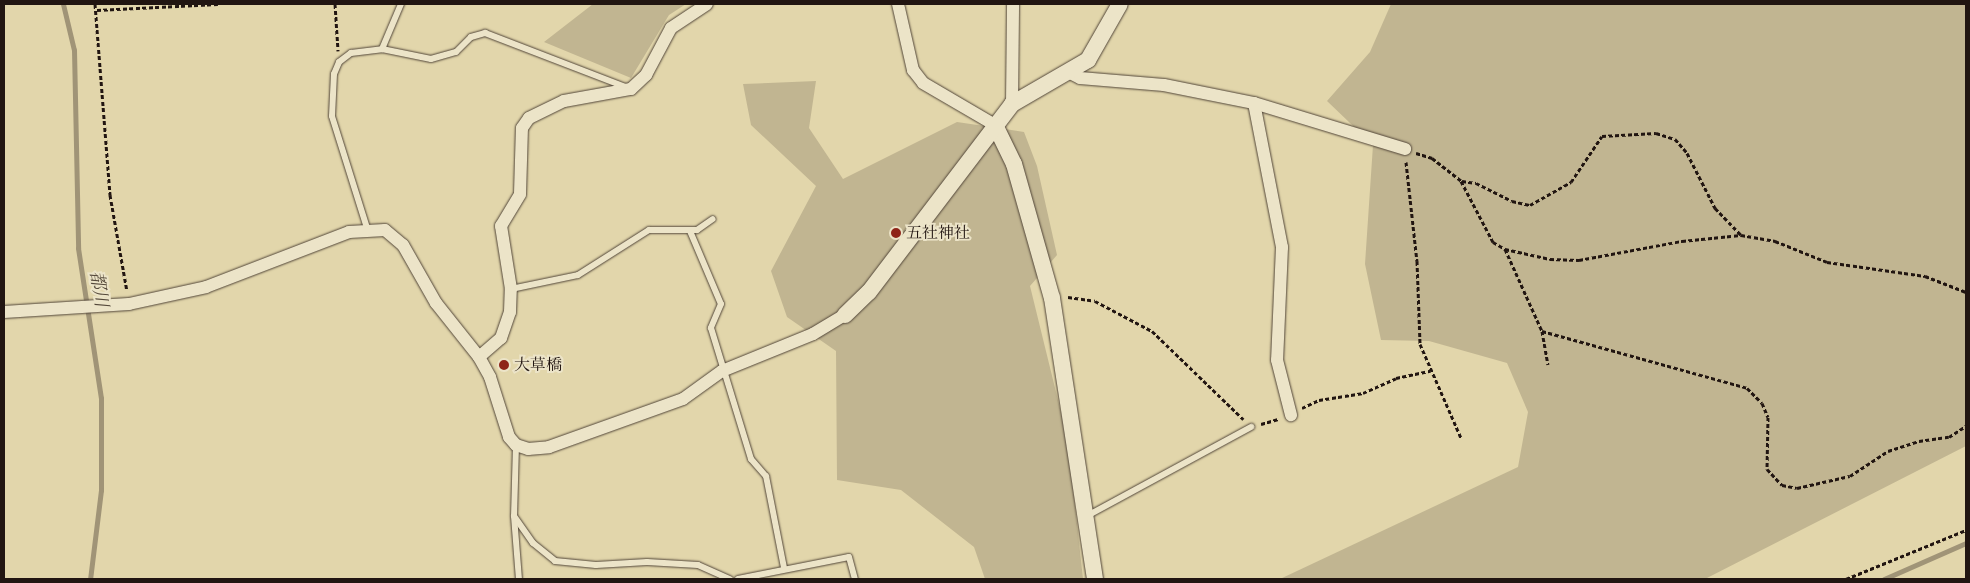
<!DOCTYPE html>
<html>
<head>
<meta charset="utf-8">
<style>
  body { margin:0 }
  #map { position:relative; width:1970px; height:583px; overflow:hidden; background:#e2d6ab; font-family:"IM FELL Double Pica","Noto Serif JP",serif }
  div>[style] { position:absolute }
  .green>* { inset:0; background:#c1b591 }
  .stream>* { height:5px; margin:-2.5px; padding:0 2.5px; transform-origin:2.5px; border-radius:2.5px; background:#a09477 }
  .path>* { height:3px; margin-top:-1.5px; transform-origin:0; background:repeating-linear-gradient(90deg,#211511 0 4px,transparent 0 6.5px) }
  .roads { filter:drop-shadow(0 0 1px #514538) drop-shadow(0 0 1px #514538) }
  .service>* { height:6px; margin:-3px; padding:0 3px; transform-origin:3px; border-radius:3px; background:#ece4c8 }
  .minor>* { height:12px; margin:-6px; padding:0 6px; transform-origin:6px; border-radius:6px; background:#ece4c8 }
  .tertiary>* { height:16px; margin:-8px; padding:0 8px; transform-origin:8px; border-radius:8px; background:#ece4c8 }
  .dots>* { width:14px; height:14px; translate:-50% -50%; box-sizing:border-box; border:2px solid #ece4c8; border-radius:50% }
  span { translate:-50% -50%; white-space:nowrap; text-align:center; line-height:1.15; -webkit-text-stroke:4px #ece4c8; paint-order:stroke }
  .poi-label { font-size:16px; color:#211511 }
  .left { translate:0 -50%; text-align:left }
  .water-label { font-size:18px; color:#54483a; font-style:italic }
  .frame { position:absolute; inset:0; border:5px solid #211511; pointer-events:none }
</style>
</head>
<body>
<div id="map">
  <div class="green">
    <i style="clip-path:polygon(593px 4px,686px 4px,669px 15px,631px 78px,544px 42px)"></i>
    <i style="clip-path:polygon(1391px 4px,1966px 4px,1966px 446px,1705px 579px,1280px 579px,1518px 467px,1528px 412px,1507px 363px,1429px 341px,1381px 340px,1365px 264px,1373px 145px,1327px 101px,1370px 52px)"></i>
    <i style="clip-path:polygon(816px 81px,809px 128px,843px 179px,957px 122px,1024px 132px,1037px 166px,1057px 255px,1030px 286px,1068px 441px,1083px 579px,985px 579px,974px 547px,901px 490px,837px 480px,836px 351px,787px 317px,771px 271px,816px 186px,751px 125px,743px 84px)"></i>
  </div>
  <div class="stream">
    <i style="left:63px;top:4px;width:47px;rotate:76.6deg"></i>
    <i style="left:74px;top:50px;width:198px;rotate:88.8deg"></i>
    <i style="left:78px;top:248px;width:152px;rotate:81.3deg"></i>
    <i style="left:101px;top:398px;width:92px;rotate:90deg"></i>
    <i style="left:101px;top:490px;width:90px;rotate:97deg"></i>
    <i style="left:1884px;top:579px;width:90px;rotate:-23.7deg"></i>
  </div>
  <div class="path">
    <i style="left:95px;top:4px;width:192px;rotate:85.5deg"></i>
    <i style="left:110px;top:195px;width:97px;rotate:80deg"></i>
    <i style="left:335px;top:4px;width:47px;rotate:86.3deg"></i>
    <i style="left:97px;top:10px;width:121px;rotate:-2.8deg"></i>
    <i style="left:1416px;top:153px;width:17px;rotate:17deg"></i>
    <i style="left:1432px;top:158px;width:37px;rotate:38deg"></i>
    <i style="left:1461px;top:181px;width:69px;rotate:62.3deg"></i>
    <i style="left:1493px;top:242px;width:14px;rotate:30deg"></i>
    <i style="left:1505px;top:249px;width:46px;rotate:12.5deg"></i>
    <i style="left:1550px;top:259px;width:29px;rotate:2deg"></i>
    <i style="left:1579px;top:260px;width:105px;rotate:-10.5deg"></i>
    <i style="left:1682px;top:241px;width:59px;rotate:-5.8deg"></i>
    <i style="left:1741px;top:235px;width:35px;rotate:10deg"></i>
    <i style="left:1775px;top:241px;width:56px;rotate:22deg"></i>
    <i style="left:1827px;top:262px;width:99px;rotate:8.1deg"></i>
    <i style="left:1925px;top:276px;width:44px;rotate:21.3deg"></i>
    <i style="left:1406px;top:162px;width:100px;rotate:83.7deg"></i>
    <i style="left:1417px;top:261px;width:83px;rotate:87.9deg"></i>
    <i style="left:1420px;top:344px;width:103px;rotate:66.4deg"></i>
    <i style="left:1462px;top:181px;width:14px;rotate:8deg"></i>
    <i style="left:1476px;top:183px;width:40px;rotate:26.6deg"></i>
    <i style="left:1512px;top:201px;width:18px;rotate:13deg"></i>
    <i style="left:1530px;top:205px;width:47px;rotate:-29.3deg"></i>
    <i style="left:1571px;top:182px;width:55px;rotate:-56deg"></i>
    <i style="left:1602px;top:136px;width:54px;rotate:-3.2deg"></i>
    <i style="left:1656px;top:133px;width:20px;rotate:18deg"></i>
    <i style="left:1675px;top:139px;width:18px;rotate:49deg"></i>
    <i style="left:1687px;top:153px;width:62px;rotate:63deg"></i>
    <i style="left:1715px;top:208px;width:37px;rotate:46deg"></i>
    <i style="left:1505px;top:249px;width:90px;rotate:65.7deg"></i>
    <i style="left:1542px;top:331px;width:34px;rotate:80deg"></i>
    <i style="left:1068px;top:297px;width:27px;rotate:8deg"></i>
    <i style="left:1095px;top:301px;width:64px;rotate:27.8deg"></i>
    <i style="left:1152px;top:331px;width:127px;rotate:44deg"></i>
    <i style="left:1542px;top:331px;width:213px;rotate:15.5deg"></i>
    <i style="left:1747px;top:388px;width:21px;rotate:45deg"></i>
    <i style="left:1762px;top:403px;width:15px;rotate:67deg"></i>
    <i style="left:1768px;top:417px;width:52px;rotate:91.1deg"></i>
    <i style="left:1767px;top:469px;width:22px;rotate:47deg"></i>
    <i style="left:1782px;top:485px;width:15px;rotate:11deg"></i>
    <i style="left:1797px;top:488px;width:54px;rotate:-12.8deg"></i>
    <i style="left:1850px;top:476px;width:45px;rotate:-33.3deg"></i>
    <i style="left:1888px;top:451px;width:33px;rotate:-18deg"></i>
    <i style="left:1919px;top:441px;width:30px;rotate:-8deg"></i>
    <i style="left:1949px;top:437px;width:20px;rotate:-33deg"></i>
    <i style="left:1302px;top:408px;width:19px;rotate:-25deg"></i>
    <i style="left:1319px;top:400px;width:45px;rotate:-9deg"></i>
    <i style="left:1363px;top:393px;width:36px;rotate:-24deg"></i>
    <i style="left:1396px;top:378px;width:35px;rotate:-12deg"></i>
    <i style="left:1261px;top:424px;width:18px;rotate:-16deg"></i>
    <i style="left:1846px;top:579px;width:130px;rotate:-22.2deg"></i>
  </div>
  <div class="roads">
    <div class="service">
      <i style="left:382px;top:49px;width:49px;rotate:-67.1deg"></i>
      <i style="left:367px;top:228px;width:117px;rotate:-107.4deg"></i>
      <i style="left:332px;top:116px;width:42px;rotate:-87.3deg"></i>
      <i style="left:334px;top:74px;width:13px;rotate:-67deg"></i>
      <i style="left:339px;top:62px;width:15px;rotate:-37deg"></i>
      <i style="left:351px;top:53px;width:31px;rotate:-7deg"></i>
      <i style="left:382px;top:49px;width:50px;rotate:11.5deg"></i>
      <i style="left:431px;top:59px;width:26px;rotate:-16deg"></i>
      <i style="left:456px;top:52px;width:21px;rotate:-45deg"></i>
      <i style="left:471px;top:37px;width:15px;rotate:-16deg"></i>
      <i style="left:485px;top:33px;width:151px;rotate:21deg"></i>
      <i style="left:690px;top:231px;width:79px;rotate:67deg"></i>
      <i style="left:721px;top:304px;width:26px;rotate:113deg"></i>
      <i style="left:711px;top:328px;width:137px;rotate:73deg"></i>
      <i style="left:751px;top:459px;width:23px;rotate:49deg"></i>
      <i style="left:766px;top:476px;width:94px;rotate:78.9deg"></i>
      <i style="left:511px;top:289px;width:68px;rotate:-11.8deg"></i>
      <i style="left:578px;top:275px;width:84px;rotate:-32.4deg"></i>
      <i style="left:649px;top:230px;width:48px"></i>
      <i style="left:697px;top:230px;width:19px;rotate:-35deg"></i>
      <i style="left:516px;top:445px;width:71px;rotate:91.6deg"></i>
      <i style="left:514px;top:516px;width:63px;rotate:85.5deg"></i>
      <i style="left:514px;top:516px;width:33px;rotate:55deg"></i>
      <i style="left:533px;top:543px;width:28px;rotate:39deg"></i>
      <i style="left:555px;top:561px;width:41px;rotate:5.6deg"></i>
      <i style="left:596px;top:565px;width:51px;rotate:-3.4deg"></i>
      <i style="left:647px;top:562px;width:51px;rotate:3.4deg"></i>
      <i style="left:698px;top:565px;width:35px;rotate:24deg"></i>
      <i style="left:1087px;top:516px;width:187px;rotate:-28.5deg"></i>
      <i style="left:738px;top:579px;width:113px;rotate:-11.2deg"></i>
      <i style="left:849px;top:557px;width:23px;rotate:75deg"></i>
    </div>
    <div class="minor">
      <i style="left:898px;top:4px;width:68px;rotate:77.2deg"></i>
      <i style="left:913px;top:70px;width:16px;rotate:52deg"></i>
      <i style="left:923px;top:83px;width:83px;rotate:30.3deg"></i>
      <i style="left:1070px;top:73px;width:11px;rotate:27deg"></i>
      <i style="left:1080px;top:78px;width:84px;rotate:4.8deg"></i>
      <i style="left:1164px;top:85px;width:92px;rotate:11.3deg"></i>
      <i style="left:1254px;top:103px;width:158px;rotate:16.9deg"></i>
      <i style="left:1254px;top:103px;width:147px;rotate:79deg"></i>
      <i style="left:1282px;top:247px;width:113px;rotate:92.5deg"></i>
      <i style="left:1277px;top:360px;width:57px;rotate:75.7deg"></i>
      <i style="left:1012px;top:104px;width:100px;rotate:-89.4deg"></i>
      <i style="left:4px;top:312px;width:125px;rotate:-3.7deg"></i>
      <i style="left:129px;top:304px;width:79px;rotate:-12.4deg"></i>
      <i style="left:206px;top:287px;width:153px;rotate:-21deg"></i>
      <i style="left:349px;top:232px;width:36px;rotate:-3deg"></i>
      <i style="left:385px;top:230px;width:23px;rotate:40deg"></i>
      <i style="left:403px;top:245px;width:67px;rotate:60.4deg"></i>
      <i style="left:436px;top:303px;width:69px;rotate:51.5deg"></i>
      <i style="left:479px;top:357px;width:23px;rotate:61deg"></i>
      <i style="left:490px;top:377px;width:63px;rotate:72.4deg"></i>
      <i style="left:509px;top:437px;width:11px;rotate:49deg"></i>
      <i style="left:516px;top:445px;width:13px;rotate:18deg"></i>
      <i style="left:528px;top:449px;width:21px;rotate:-5deg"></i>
      <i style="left:549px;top:447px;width:142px;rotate:-19.7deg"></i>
      <i style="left:683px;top:399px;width:48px;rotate:-35.7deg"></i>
      <i style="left:722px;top:371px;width:98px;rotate:-22.1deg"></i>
      <i style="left:813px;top:334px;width:37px;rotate:-31deg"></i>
      <i style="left:479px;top:357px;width:29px;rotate:-41deg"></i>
      <i style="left:501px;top:338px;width:28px;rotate:-71deg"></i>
      <i style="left:510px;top:312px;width:23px;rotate:-88deg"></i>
      <i style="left:511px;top:289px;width:64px;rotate:-99deg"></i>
      <i style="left:501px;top:226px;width:37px;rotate:-59deg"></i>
      <i style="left:520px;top:194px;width:66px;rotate:-88.3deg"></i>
      <i style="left:522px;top:128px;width:12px;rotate:-55deg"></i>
      <i style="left:529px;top:118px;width:39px;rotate:-26deg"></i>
      <i style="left:564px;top:101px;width:68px;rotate:-10.2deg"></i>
      <i style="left:631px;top:89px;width:21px;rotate:-43deg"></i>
      <i style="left:646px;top:75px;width:53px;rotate:-62deg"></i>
      <i style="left:671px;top:28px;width:43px;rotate:-33.7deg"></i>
    </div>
    <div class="tertiary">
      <i style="left:995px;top:125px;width:43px;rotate:64deg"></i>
      <i style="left:1014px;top:164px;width:139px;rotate:74.2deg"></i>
      <i style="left:1052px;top:298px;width:284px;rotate:81.3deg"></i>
      <i style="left:845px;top:315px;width:33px;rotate:-44deg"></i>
      <i style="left:869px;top:292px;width:236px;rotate:-52.7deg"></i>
      <i style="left:1012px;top:104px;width:88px;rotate:-30.1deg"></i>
      <i style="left:1088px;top:60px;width:64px;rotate:-60.3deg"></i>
    </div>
  </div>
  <div class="dots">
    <i style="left:896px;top:233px;background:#8f2418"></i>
    <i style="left:504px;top:365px;background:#8f2418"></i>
  </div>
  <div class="poi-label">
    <span class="left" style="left:906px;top:233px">五社神社</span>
    <span class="left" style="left:514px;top:365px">大草橋</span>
  </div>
  <div class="water-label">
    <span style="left:98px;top:289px;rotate:81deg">都川</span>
  </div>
  <div class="frame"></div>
</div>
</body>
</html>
